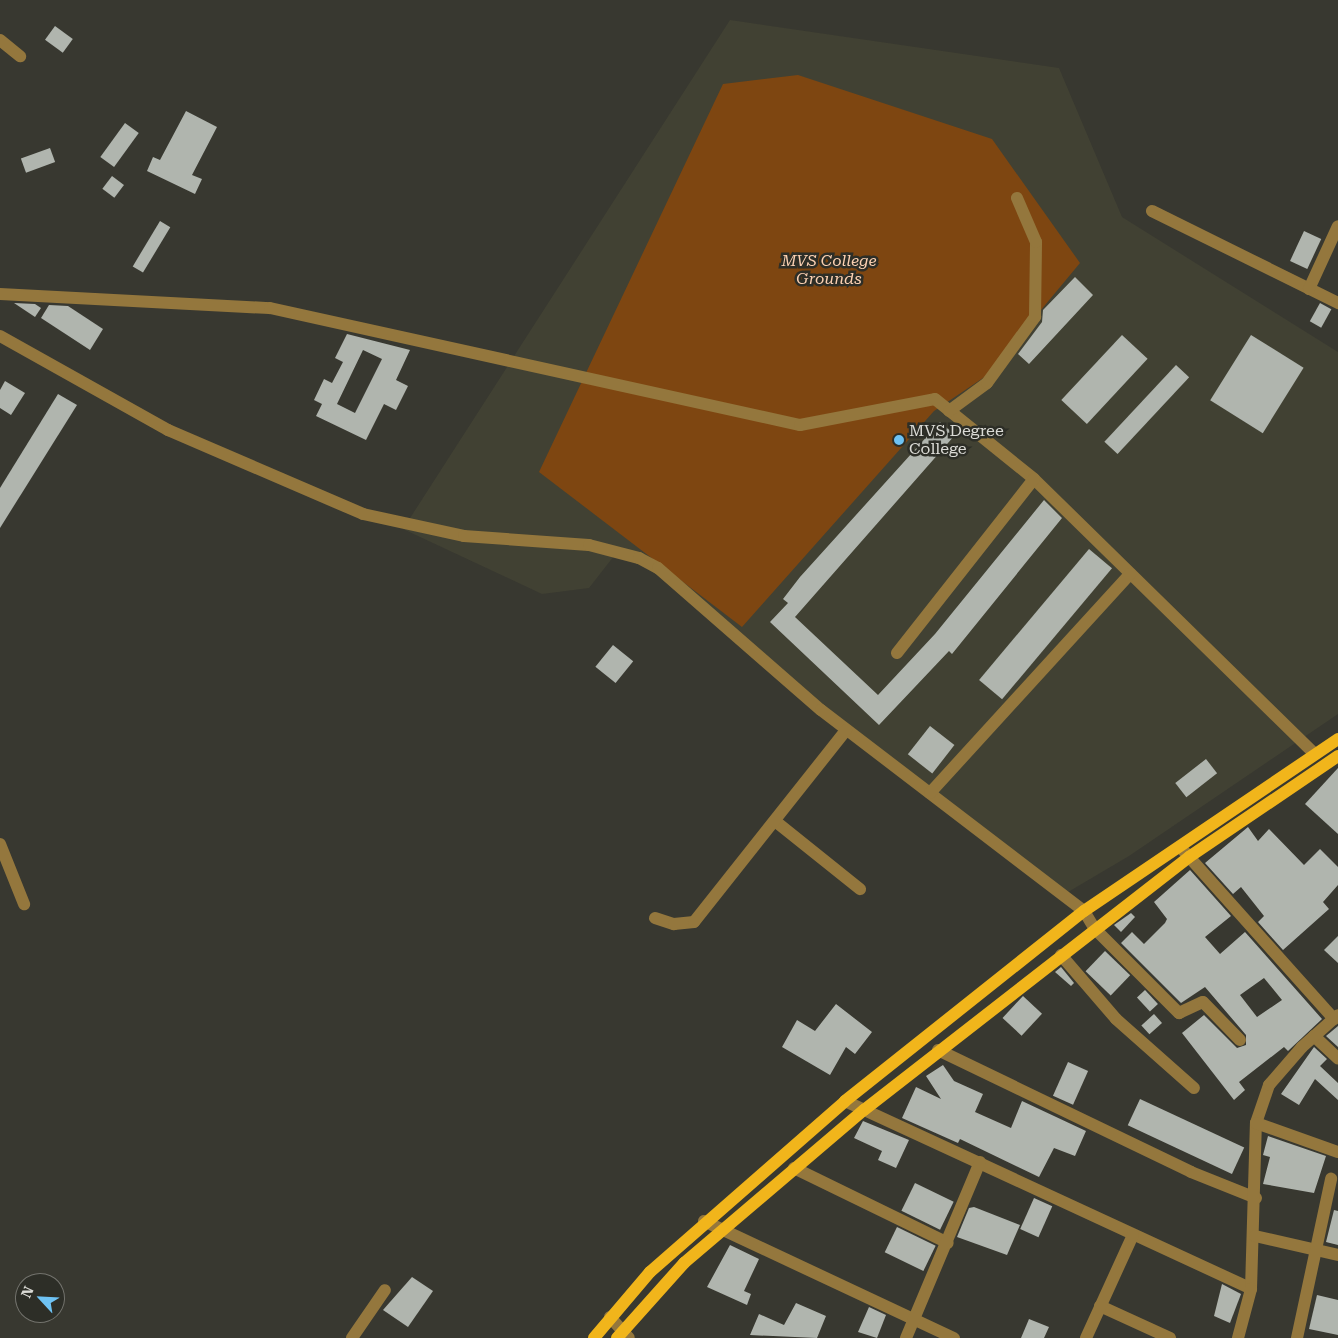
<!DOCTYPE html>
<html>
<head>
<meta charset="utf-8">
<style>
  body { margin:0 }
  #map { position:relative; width:1338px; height:1338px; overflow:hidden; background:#383830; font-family:"Roboto Serif",serif }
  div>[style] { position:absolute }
  .built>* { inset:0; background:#414133 }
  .green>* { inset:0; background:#7e4611 }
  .building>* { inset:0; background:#b0b5ae; transform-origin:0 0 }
  .minor>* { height:12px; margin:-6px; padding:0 6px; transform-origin:6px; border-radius:6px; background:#94773d }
  .major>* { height:12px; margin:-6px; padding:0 6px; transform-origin:6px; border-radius:6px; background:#f1b51b }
  .dots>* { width:14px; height:14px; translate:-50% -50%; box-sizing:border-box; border:2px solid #2d2e27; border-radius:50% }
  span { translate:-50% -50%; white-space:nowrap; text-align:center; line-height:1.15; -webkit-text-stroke:5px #2d2e27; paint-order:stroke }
  .park-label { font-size:16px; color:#fcd1b2; font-style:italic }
  .poi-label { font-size:16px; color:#dbdbd6 }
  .left { translate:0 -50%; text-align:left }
  .north { position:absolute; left:15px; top:1273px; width:50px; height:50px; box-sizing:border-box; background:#2d2e27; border:1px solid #73736d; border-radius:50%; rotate:295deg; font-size:14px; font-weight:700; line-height:20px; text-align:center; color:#dbdbd6 }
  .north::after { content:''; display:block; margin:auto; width:18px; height:22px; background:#6ec2f3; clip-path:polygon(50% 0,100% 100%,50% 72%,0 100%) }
</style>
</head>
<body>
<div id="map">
  <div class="built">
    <i style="clip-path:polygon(730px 20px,1059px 68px,1122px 217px,1338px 352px,1338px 714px,1129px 856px,1063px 895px,621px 547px,589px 588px,542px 594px,403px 529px)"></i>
  </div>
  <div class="green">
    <i style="clip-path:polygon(798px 75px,992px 139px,1080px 263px,986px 376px,934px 411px,742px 627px,539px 472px,723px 84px)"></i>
  </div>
  <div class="building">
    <i style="left:55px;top:26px;width:22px;height:17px;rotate:36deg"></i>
    <i style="clip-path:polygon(186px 111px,217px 127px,192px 175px,202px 179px,195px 194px,147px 171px,153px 157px,160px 160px)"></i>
    <i style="left:125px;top:123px;width:17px;height:42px;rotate:36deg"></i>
    <i style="left:50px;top:148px;width:15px;height:31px;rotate:70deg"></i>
    <i style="left:112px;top:176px;width:15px;height:16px;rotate:37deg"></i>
    <i style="left:160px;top:221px;width:12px;height:53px;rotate:31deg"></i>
    <i style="left:1304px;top:231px;width:19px;height:33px;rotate:25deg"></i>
    <i style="clip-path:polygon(1075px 277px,1093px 295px,1029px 364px,1018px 354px,1042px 322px,1043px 310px)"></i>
    <i style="clip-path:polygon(14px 303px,35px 304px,41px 308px,35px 317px)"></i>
    <i style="left:1320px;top:303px;width:13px;height:21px;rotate:29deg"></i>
    <i style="clip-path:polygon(49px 305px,68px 306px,103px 329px,90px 350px,41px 318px)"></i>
    <i style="clip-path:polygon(evenodd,347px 334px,410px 350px,396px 380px,408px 386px,396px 410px,384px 404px,366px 440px,316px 416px,322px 404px,314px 400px,324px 379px,332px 383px,343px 362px,335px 358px,347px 334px,363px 350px,382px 359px,355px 413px,337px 404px,363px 350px)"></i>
    <i style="left:1122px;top:335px;width:35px;height:89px;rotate:43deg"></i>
    <i style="left:1251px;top:335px;width:62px;height:77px;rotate:32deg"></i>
    <i style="left:1176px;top:365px;width:18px;height:105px;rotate:43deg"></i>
    <i style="clip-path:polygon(5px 381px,25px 393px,11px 415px,0 408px,0 390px)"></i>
    <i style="clip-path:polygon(58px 394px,77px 405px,0 528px,0 488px)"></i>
    <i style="clip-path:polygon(940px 422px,955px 435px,795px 617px,878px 695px,935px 634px,1044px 500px,1062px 518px,952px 654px,949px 651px,879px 725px,770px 622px,788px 603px,783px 599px,800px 577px)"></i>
    <i style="left:1089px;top:549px;width:30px;height:171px;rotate:40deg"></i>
    <i style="left:613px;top:645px;width:26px;height:28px;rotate:39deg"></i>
    <i style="left:930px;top:726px;width:31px;height:36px;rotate:38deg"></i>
    <i style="left:1206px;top:759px;width:18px;height:39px;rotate:52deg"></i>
    <i style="clip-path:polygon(1338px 768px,1338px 834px,1305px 804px)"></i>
    <i style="clip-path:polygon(1248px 827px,1258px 841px,1269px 829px,1304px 865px,1320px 849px,1338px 867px,1338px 885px,1323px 902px,1329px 909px,1283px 950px,1258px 922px,1264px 916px,1241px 887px,1233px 894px,1205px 863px)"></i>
    <i style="clip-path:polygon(evenodd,1190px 870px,1231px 916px,1205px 937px,1220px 954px,1245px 932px,1322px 1019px,1288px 1051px,1284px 1047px,1239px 1082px,1245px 1090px,1234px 1100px,1182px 1033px,1204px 1015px,1237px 1048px,1246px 1045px,1246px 1035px,1205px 987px,1181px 1003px,1121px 943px,1132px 932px,1144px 944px,1165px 923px,1167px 919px,1154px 902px,1190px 870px,1264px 978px,1282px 1000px,1257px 1017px,1240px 995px,1264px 978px)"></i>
    <i style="clip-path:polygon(1131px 913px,1135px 917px,1121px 932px,1114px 925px)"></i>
    <i style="clip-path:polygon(1338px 936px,1338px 963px,1324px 950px)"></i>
    <i style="left:1105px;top:951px;width:35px;height:28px;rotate:44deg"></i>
    <i style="clip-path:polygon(1061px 967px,1074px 983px,1071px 986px,1055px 972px)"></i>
    <i style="left:1145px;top:990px;width:19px;height:11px;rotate:47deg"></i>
    <i style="left:1023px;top:996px;width:26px;height:30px;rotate:43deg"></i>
    <i style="clip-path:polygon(836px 1004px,872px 1032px,855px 1054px,846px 1047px,830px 1075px,782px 1047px,797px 1020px,815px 1031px)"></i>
    <i style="left:1154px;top:1014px;width:12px;height:17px;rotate:48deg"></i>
    <i style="clip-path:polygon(1338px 1026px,1338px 1047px,1326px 1036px)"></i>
    <i style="clip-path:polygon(1314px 1047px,1327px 1059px,1320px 1066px,1338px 1083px,1338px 1100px,1315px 1079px,1299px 1105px,1281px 1094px)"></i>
    <i style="left:1068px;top:1062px;width:22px;height:37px;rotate:24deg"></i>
    <i style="clip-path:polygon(943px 1065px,954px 1081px,983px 1094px,975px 1112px,1011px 1128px,1022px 1101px,1086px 1131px,1075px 1156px,1054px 1148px,1039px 1177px,960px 1139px,958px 1143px,902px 1118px,916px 1087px,941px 1099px,926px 1076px)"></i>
    <i style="left:1140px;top:1099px;width:115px;height:29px;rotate:25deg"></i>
    <i style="clip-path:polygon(863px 1121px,909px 1140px,896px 1168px,878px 1160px,882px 1151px,854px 1138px)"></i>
    <i style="clip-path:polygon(1268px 1136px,1326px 1156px,1314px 1193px,1263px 1184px,1270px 1157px,1263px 1155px)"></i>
    <i style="left:915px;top:1183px;width:43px;height:31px;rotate:26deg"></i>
    <i style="left:1034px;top:1198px;width:20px;height:34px;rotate:24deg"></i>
    <i style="clip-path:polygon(974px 1207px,1020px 1225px,1007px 1255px,957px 1237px,969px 1208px)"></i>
    <i style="clip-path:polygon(1334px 1210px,1338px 1211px,1338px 1245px,1326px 1242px)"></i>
    <i style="left:897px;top:1227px;width:43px;height:28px;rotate:26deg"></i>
    <i style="clip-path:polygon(730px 1245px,759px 1259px,744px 1291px,751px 1294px,747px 1305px,707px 1287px)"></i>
    <i style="clip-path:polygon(412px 1277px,433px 1291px,408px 1327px,383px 1310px)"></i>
    <i style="clip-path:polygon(1222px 1284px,1241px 1294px,1230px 1323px,1214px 1316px)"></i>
    <i style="clip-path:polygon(1317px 1295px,1338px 1300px,1338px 1335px,1309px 1329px)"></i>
    <i style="clip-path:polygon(796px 1303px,826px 1316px,817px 1338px,750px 1335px,759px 1314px,784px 1325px)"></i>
    <i style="clip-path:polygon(869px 1307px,886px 1315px,877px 1338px,858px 1332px)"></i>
    <i style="clip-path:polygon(1029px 1319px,1049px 1327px,1044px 1338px,1021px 1338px)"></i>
  </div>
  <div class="minor">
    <i style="left:0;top:40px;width:26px;rotate:39deg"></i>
    <i style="left:1152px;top:211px;width:208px;rotate:26.3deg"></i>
    <i style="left:1309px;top:289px;width:69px;rotate:-65.3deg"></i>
    <i style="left:0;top:294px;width:270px;rotate:3deg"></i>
    <i style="left:270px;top:308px;width:543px;rotate:12.45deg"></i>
    <i style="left:800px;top:425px;width:137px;rotate:-10.9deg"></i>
    <i style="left:935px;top:399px;width:127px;rotate:38.9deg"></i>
    <i style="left:1034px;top:479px;width:393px;rotate:44.4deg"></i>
    <i style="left:0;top:336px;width:193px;rotate:29.2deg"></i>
    <i style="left:168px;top:430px;width:212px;rotate:23.3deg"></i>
    <i style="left:363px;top:514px;width:103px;rotate:12.3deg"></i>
    <i style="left:464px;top:536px;width:125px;rotate:4.1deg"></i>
    <i style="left:589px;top:545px;width:52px;rotate:14.6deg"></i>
    <i style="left:639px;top:558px;width:21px;rotate:28deg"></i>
    <i style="left:658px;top:568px;width:216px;rotate:41.1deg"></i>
    <i style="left:821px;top:710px;width:331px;rotate:37.4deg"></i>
    <i style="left:1084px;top:911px;width:21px;rotate:59deg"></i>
    <i style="left:1095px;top:929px;width:119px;rotate:45deg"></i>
    <i style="left:1179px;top:1013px;width:26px;rotate:-25deg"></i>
    <i style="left:1203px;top:1002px;width:53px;rotate:45.8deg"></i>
    <i style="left:949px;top:411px;width:47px;rotate:-36.4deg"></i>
    <i style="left:987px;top:383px;width:82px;rotate:-54deg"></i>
    <i style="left:1035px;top:317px;width:75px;rotate:-89.2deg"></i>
    <i style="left:1036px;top:242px;width:48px;rotate:-113.4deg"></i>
    <i style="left:897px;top:653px;width:221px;rotate:-51.8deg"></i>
    <i style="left:930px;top:793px;width:297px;rotate:-47.6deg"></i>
    <i style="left:775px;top:821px;width:109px;rotate:38.7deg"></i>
    <i style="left:0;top:844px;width:65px;rotate:68.2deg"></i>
    <i style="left:1182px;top:849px;width:228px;rotate:48.2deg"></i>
    <i style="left:655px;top:918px;width:20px;rotate:18deg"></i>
    <i style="left:674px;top:924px;width:20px;rotate:-6deg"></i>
    <i style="left:694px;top:922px;width:245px;rotate:-51.6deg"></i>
    <i style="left:1061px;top:955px;width:84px;rotate:49.3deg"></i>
    <i style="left:1116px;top:1019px;width:104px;rotate:41.5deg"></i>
    <i style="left:1314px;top:1036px;width:33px;rotate:43deg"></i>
    <i style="left:938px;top:1050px;width:281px;rotate:25.7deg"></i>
    <i style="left:1191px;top:1172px;width:70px;rotate:21.8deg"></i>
    <i style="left:845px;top:1101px;width:447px;rotate:24.8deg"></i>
    <i style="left:1251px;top:1289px;width:166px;rotate:-88.3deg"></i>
    <i style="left:1256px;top:1123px;width:40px;rotate:-71.1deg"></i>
    <i style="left:1269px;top:1085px;width:50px;rotate:-49deg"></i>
    <i style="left:1302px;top:1047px;width:48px;rotate:-41.6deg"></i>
    <i style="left:1256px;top:1123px;width:87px;rotate:19.5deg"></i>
    <i style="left:794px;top:1168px;width:171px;rotate:26deg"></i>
    <i style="left:704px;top:1221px;width:276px;rotate:25.1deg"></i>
    <i style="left:1255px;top:1236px;width:85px;rotate:12.9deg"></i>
    <i style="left:1100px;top:1306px;width:77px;rotate:24.6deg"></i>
    <i style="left:610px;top:1317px;width:28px;rotate:48deg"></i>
    <i style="left:352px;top:1338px;width:58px;rotate:-55.5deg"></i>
    <i style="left:906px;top:1338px;width:191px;rotate:-67.2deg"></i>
    <i style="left:1086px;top:1338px;width:113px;rotate:-65.5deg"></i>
    <i style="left:1238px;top:1338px;width:51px;rotate:-75.1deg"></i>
    <i style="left:1297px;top:1338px;width:163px;rotate:-77.9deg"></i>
  </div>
  <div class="major">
    <i style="left:594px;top:1338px;width:87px;rotate:-49.7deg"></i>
    <i style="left:650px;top:1272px;width:259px;rotate:-41.2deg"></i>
    <i style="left:845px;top:1101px;width:305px;rotate:-38.5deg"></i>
    <i style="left:1084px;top:911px;width:307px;rotate:-34.1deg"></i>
    <i style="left:617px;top:1338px;width:101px;rotate:-48.2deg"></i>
    <i style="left:684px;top:1263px;width:236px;rotate:-40.4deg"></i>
    <i style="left:864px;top:1110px;width:412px;rotate:-37.9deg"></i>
    <i style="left:1189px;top:857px;width:180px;rotate:-34.1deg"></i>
  </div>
  <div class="dots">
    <i style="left:899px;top:440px;background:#6ec2f3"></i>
  </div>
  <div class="park-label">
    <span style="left:829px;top:270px">MVS College<br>Grounds</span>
  </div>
  <div class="poi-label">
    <span class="left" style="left:909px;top:440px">MVS Degree<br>College</span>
  </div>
  <div class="north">N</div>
</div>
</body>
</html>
